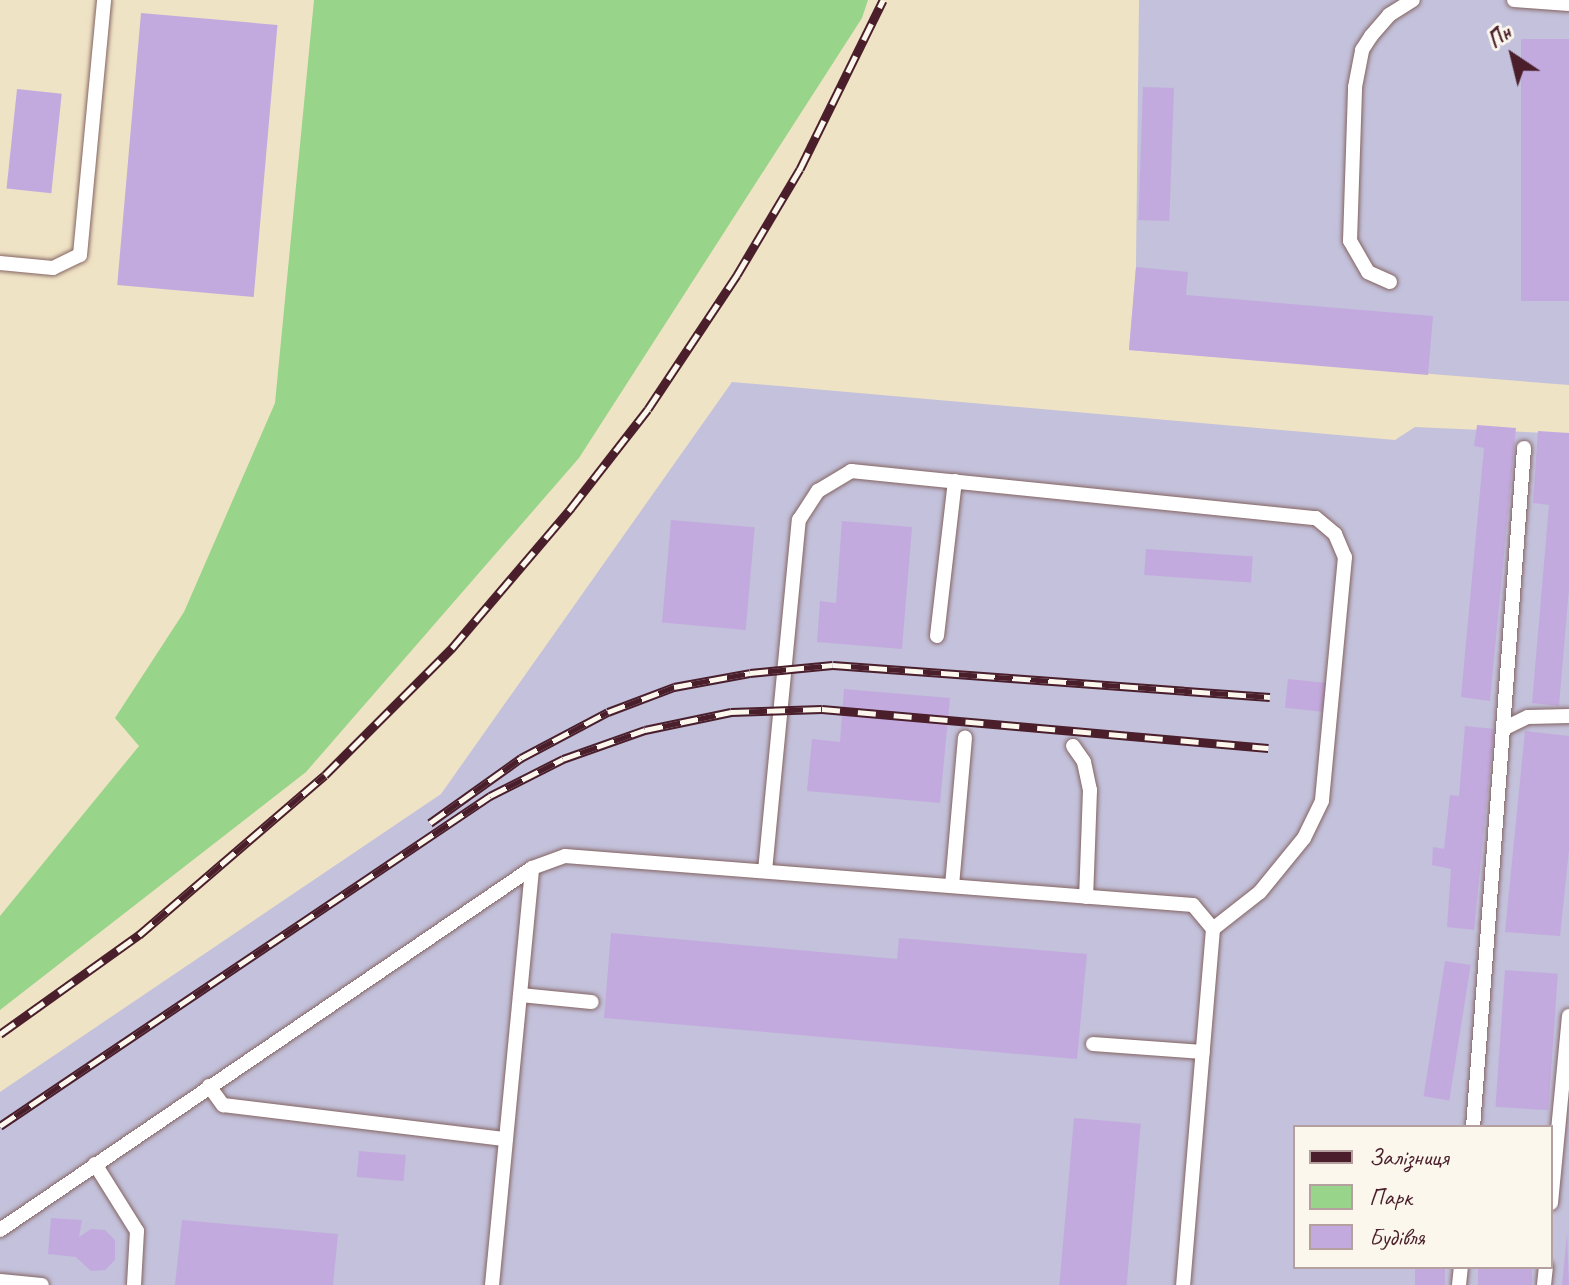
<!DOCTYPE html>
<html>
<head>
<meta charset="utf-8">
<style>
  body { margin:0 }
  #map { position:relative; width:1569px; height:1285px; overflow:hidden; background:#efe3c5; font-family:Caveat,sans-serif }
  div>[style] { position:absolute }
  .industrial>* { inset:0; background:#c3c1db }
  .green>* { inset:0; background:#98d489 }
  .building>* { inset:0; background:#c3aade; transform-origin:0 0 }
  .roads { filter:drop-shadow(0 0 2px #846461) drop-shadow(0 0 2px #846461) }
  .lane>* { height:14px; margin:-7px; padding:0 7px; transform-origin:7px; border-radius:7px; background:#fff }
  .rail>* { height:9px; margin-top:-4.5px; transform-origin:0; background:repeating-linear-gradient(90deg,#fbf7ec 0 18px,#4a1f2b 0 36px); box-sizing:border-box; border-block:2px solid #4a1f2b }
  span { translate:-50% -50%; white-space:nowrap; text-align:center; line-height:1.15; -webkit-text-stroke:8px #fbf7ec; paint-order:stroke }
  .legend { position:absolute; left:1293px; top:1125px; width:260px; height:144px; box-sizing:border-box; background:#fbf7ec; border:2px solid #b4a19f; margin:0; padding:10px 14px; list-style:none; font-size:24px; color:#4a1f2b }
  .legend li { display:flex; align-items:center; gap:16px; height:40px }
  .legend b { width:40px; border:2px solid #b4a19f }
  .north { position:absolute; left:1473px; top:16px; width:80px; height:80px; -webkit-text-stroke:6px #fbf7ec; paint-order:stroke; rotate:325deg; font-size:22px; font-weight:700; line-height:32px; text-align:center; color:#4a1f2b }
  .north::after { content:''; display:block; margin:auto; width:28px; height:36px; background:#4a1f2b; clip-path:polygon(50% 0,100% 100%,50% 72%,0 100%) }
</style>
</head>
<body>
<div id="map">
  <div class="industrial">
    <i style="clip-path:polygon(1139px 0,1569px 0,1569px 385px,1129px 350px,1136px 267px)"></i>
    <i style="clip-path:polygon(evenodd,732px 382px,1395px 440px,1415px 427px,1569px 434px,1569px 1285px,0 1285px,0 1092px,441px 794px,732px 382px,1295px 1127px,1551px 1127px,1551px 1267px,1295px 1267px,1295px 1127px)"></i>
  </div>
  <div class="green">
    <i style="clip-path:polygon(314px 0,868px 0,862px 18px,579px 458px,306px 772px,0 1010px,0 916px,139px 746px,115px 718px,184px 612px,275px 403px)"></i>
  </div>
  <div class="building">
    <i style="left:141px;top:13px;width:137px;height:273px;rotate:5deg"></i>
    <i style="left:1521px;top:39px;width:48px;height:262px"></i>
    <i style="left:1143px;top:87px;width:31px;height:133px;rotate:2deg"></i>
    <i style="left:17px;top:89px;width:45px;height:100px;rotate:6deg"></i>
    <i style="clip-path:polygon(1136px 267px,1188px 272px,1186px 295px,1433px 316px,1428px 375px,1129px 350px)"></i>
    <i style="clip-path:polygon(1477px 425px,1516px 428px,1490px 701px,1461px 697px,1484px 448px,1474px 446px)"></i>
    <i style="clip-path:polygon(1538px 431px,1569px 433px,1569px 588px,1559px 706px,1532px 703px,1549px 505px,1533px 503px)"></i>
    <i style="left:671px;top:520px;width:84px;height:103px;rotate:5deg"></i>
    <i style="clip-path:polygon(842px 521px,912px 527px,902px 649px,817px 642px,820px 601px,836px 603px)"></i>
    <i style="left:1146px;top:549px;width:107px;height:26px;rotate:4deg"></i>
    <i style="left:1288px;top:679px;width:39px;height:29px;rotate:6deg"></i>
    <i style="clip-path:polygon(844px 689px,950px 698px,940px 803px,807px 791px,812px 739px,840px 742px)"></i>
    <i style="clip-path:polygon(1465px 726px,1494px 729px,1474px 930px,1447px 927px,1451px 869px,1432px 865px,1433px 847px,1444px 849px,1450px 795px,1459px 796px)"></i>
    <i style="clip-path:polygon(1525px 731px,1569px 736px,1569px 850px,1560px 936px,1505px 932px)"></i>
    <i style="clip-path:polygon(611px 933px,897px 959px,899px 938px,1087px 954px,1077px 1059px,604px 1018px)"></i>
    <i style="left:1445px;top:961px;width:26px;height:137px;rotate:9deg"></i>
    <i style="left:1505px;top:970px;width:53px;height:137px;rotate:4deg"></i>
    <i style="left:1074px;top:1118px;width:67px;height:168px;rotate:5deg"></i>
    <i style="left:359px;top:1151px;width:47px;height:26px;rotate:5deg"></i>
    <i style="clip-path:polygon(51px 1218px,82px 1220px,79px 1237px,91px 1229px,105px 1230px,115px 1240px,115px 1260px,105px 1270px,91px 1271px,76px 1257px,48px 1254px)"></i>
    <i style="clip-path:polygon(182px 1220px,338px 1234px,333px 1285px,175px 1285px)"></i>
    <i style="clip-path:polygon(1567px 1233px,1569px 1285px,1562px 1285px)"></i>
    <i style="left:1415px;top:1267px;width:30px;height:18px"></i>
    <i style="left:1478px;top:1267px;width:54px;height:18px"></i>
  </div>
  <div class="roads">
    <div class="lane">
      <i style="left:1514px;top:0;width:55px;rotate:4.2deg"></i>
      <i style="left:0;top:263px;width:53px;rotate:5.4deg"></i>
      <i style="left:53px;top:268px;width:30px;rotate:-26deg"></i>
      <i style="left:80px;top:255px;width:256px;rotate:-84.6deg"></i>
      <i style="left:1390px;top:282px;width:24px;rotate:-156deg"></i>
      <i style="left:1368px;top:272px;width:36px;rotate:-120deg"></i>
      <i style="left:1350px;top:241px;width:154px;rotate:-88.1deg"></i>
      <i style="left:1355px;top:87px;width:38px;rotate:-79deg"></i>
      <i style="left:1362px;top:50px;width:17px;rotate:-57deg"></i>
      <i style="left:1371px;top:36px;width:28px;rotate:-49deg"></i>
      <i style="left:1389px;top:15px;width:28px;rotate:-32deg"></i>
      <i style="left:937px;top:636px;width:156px;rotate:-83.4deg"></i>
      <i style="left:1505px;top:728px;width:25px;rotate:-26deg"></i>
      <i style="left:1528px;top:717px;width:41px;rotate:-1.4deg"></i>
      <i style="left:1073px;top:746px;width:19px;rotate:55deg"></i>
      <i style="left:1084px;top:762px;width:29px;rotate:78deg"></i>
      <i style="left:1090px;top:790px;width:107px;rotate:92.1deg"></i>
      <i style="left:765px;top:871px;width:353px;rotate:-84.5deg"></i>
      <i style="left:799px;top:520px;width:35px;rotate:-57deg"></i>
      <i style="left:818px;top:491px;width:39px;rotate:-31deg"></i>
      <i style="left:851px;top:471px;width:467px;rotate:5.8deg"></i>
      <i style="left:1316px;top:518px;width:25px;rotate:40deg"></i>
      <i style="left:1335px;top:534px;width:25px;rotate:67deg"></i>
      <i style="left:1345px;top:557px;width:245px;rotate:95.4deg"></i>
      <i style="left:1322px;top:801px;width:41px;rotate:115.9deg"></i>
      <i style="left:1304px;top:838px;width:70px;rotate:129.2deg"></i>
      <i style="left:1260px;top:892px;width:60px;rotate:141.8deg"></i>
      <i style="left:952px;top:886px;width:149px;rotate:-85deg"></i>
      <i style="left:520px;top:995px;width:72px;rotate:5.6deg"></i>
      <i style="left:1093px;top:1044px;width:110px;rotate:4.2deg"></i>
      <i style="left:209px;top:1086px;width:24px;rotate:54deg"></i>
      <i style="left:223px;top:1105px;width:285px;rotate:6.9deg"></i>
      <i style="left:1473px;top:1127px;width:681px;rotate:-85.7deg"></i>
      <i style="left:95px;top:1164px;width:79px;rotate:57.9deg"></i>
      <i style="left:137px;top:1231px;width:54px;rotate:93.2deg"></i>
      <i style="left:1551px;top:1203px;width:188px;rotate:-84.5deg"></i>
      <i style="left:0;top:1230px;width:643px;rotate:-34.23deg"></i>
      <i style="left:532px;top:868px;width:35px;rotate:-20deg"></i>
      <i style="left:565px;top:856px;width:630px;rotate:4.46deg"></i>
      <i style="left:1193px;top:905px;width:31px;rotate:50deg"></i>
      <i style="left:1213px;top:929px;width:357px;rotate:94.8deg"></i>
      <i style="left:0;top:1281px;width:42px;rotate:5.4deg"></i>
      <i style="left:492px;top:1285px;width:419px;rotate:-84.5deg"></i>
      <i style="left:1459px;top:1285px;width:18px;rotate:-84deg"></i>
      <i style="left:1544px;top:1285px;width:18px;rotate:-84deg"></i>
    </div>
  </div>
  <div class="rail">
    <i style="left:430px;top:823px;width:112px;rotate:-35.5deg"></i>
    <i style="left:521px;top:758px;width:98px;rotate:-27.9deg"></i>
    <i style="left:608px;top:712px;width:71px;rotate:-20.7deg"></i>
    <i style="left:674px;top:687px;width:77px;rotate:-10.4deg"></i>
    <i style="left:750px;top:673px;width:83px;rotate:-5.5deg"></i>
    <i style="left:833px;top:665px;width:438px;rotate:4.2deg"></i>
    <i style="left:0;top:1034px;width:171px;rotate:-35.5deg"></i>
    <i style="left:139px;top:935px;width:245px;rotate:-40.7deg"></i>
    <i style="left:325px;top:775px;width:180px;rotate:-45deg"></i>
    <i style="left:452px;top:648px;width:184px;rotate:-49.6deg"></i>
    <i style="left:571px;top:508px;width:125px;rotate:-52.1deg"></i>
    <i style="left:648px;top:409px;width:161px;rotate:-56.4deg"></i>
    <i style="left:737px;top:275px;width:123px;rotate:-59.3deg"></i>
    <i style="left:800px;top:169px;width:188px;rotate:-63.8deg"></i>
    <i style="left:0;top:1126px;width:591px;rotate:-33.96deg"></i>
    <i style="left:490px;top:796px;width:82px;rotate:-26.9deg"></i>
    <i style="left:563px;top:759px;width:87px;rotate:-19.5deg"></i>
    <i style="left:645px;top:730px;width:88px;rotate:-11.8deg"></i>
    <i style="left:731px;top:712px;width:91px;rotate:-1.9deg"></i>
    <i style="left:822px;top:709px;width:448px;rotate:5deg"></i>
  </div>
  <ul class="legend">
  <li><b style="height:10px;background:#4a1f2b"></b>Залізниця</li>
  <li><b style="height:22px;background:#98d489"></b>Парк</li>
  <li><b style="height:22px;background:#c3aade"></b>Будівля</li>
  </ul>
  <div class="north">Пн</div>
</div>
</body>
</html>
